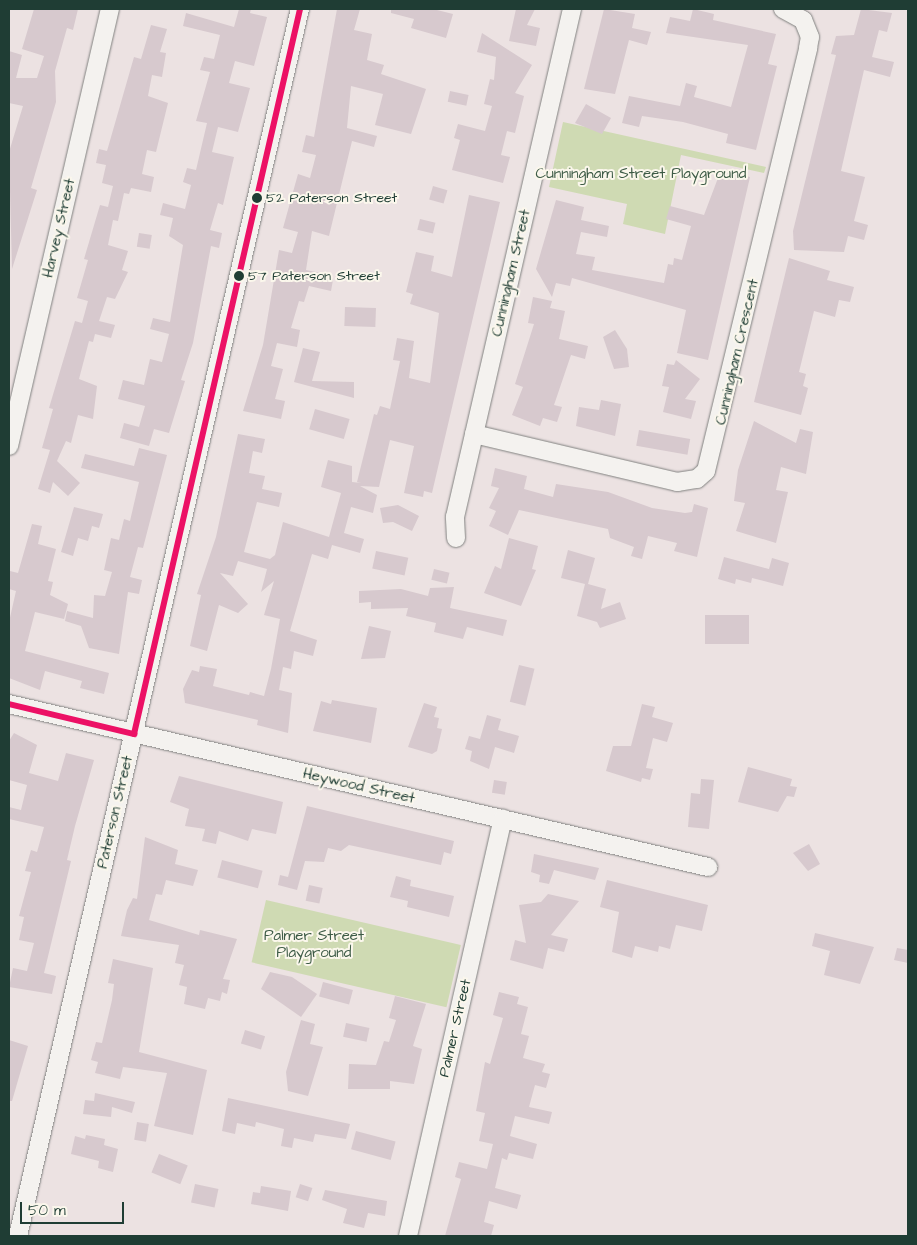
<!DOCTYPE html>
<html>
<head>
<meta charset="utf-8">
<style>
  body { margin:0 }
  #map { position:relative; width:917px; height:1245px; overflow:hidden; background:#ece2e2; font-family:"Architects Daughter",sans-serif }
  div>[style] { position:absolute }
  .green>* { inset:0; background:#cfdab3; transform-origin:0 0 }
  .building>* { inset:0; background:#d7c9ce; transform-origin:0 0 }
  .roads { filter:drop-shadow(0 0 1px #818280) drop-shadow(0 0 1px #818280) }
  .minor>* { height:18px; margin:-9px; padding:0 9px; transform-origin:9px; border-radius:9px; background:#f4f2ef }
  .bus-1>* { height:6px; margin:-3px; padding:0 3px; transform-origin:3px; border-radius:3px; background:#ec1165 }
  .dots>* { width:14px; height:14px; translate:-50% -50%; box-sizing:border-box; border:2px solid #fbf7ec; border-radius:50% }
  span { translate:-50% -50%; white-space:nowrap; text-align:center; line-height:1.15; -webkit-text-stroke:4px #fbf7ec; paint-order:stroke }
  .bus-label { font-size:14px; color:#1f3d34 }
  .left { translate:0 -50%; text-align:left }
  .park-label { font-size:15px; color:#3d5b46 }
  .street-label { font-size:15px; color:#1f3d34 }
  .frame { position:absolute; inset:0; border:10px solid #1f3d34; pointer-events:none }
  .scale { position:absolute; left:20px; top:1202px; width:104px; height:22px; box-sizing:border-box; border:2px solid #1f3d34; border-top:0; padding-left:6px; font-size:15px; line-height:18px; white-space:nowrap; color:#1f3d34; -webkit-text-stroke:4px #fbf7ec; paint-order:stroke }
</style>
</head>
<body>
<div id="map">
  <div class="green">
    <i style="clip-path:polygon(563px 122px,766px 167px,764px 173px,681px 155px,665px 234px,623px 224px,627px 204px,549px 187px)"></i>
    <i style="left:266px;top:900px;width:200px;height:64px;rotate:13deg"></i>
  </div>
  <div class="building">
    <i style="clip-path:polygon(34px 9px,78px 9px,73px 30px,67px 28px,55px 71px,56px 102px,31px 188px,37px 190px,12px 269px,9px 152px,23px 106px,9px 103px,9px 51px,22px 55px,16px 78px,37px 78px,44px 56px,22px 49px)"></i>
    <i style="clip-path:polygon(239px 9px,251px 9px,250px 13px,267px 17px,254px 66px,235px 61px,229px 83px,250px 88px,238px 132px,218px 127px,212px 152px,234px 157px,223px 205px,218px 203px,210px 230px,222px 233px,219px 248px,211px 246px,193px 343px,181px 380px,185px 381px,169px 433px,154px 429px,149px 446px,120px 438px,124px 423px,139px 427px,145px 406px,118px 399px,123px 380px,144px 385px,150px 359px,162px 362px,169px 334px,150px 329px,153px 318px,170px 322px,183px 245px,169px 236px,173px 218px,160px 215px,163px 203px,185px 209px,191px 185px,183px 182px,187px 168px,196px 170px,207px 123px,196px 121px,210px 72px,200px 70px,204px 57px,214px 59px,220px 35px,183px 26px,186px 13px,234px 27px)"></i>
    <i style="clip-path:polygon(337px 9px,360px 9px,354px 30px,372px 34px,367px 60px,384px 65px,381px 74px,426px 89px,411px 134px,375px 125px,383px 94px,351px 86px,347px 128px,377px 136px,374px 147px,352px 141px,329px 236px,312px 231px,306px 270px,330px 275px,333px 280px,331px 291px,309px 286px,304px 302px,299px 301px,291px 328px,300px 330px,297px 347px,277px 343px,271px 366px,283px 369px,275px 399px,285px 401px,281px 419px,243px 411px,263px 345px,279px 250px,292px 253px,298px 232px,283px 228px,298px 174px,310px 178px,316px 155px,302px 152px,306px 135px,314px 137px)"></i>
    <i style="clip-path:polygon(391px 9px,433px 9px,453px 14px,446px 38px,411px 28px,414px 19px,391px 13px)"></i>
    <i style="clip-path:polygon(516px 9px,535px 9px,527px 25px,540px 28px,536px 46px,509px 41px)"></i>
    <i style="clip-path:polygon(604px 9px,635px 14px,632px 28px,651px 32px,647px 45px,629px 40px,615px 94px,584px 89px)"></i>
    <i style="clip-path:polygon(693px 9px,714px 14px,713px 20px,776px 34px,768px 64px,777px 66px,756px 150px,726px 143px,728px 134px,683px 122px,642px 116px,639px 127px,622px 123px,629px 96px,680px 106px,686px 83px,697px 86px,694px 97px,731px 107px,748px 45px,666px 33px,670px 17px,690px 21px)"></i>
    <i style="clip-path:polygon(861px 9px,892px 13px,887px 32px,879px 30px,872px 57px,894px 62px,890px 77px,864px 70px,841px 171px,865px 177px,854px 221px,868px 225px,864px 240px,848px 236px,844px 252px,794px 250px,793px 231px,836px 55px,831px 54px,836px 36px,854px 35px)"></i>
    <i style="clip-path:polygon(151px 25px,167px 29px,160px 52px,166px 53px,162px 77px,152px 75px,148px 96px,168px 103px,156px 152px,147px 150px,142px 174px,154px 177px,151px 192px,131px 188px,129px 194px,124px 193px,118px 221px,113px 220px,108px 245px,128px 251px,122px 270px,128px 272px,115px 299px,107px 297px,99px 321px,115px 325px,111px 338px,95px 334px,93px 342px,89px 341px,79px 379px,97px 386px,93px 419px,78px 415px,71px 443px,66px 441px,57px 461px,80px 483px,68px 496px,53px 482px,50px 493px,38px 489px,50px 450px,42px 448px,53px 409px,49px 408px,75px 321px,82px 323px,88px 301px,77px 298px,88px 260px,84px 259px,100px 205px,108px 207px,113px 186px,102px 183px,106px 165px,96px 163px,99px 149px,107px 151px,134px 57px,141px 59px)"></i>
    <i style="clip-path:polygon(482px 33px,532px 65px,515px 93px,524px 96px,515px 133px,507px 131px,501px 155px,510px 157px,503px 183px,452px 170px,460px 140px,454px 138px,458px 124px,485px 131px,492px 106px,484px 104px,490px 79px,494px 80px,496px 57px,477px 52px)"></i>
    <i style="left:450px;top:91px;width:19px;height:11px;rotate:12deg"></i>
    <i style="clip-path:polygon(586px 104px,611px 118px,602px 134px,575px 123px)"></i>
    <i style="clip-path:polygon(721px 170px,750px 177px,708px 360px,677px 353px,686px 310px,572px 278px,570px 286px,556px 283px,552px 297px,536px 269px,556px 200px,584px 207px,581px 220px,609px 226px,607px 237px,581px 232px,576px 254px,595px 257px,592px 270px,664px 283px,668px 264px,673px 265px,674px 258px,682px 260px,691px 226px,666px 219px,670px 206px,704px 215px)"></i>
    <i style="left:433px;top:186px;width:15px;height:14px;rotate:16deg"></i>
    <i style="clip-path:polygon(469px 195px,500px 202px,432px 493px,424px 491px,423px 497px,404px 493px,414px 446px,390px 440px,379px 487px,360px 486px,377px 495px,373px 513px,351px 507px,344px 533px,364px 539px,360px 553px,332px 545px,328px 559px,312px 554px,290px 631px,317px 640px,313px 656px,294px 651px,291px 669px,283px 667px,279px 690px,292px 693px,288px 733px,257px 725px,258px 720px,185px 703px,183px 689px,192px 670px,199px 672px,200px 666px,217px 669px,213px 686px,249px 695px,250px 692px,264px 696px,271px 669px,280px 619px,264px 615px,274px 581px,261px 592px,267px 569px,238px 561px,233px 576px,220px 573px,248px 604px,238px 613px,219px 605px,207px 651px,190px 646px,201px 595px,197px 594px,216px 537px,238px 434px,265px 439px,262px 453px,253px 451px,249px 473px,265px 476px,262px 489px,282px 493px,279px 507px,257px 502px,244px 552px,270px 559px,275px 555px,283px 522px,329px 537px,341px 493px,321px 487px,328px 460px,352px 466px,352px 482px,361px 483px,357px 482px,374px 414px,377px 415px,380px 406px,390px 409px,400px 361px,393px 360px,397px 338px,414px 341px,409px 378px,430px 383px,439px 313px,410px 304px,413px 294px,406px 292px,416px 252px,434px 256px,431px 271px,452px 277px)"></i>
    <i style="left:420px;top:219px;width:16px;height:11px;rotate:14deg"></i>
    <i style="left:139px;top:233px;width:13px;height:14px;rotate:9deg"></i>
    <i style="clip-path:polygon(789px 258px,830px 271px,827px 280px,854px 287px,850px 302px,839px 300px,835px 317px,814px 311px,799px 372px,806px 374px,803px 386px,808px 388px,801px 415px,754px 402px)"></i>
    <i style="clip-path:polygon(533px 297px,552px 301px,550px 308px,565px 311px,559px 339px,588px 346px,585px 359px,571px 355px,554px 405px,562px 407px,557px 422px,543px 418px,540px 426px,512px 415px,523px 387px,515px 384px,534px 324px,528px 323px)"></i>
    <i style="left:345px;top:307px;width:31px;height:19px;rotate:2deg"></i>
    <i style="clip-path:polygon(615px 330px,627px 349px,629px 367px,614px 369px,603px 337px)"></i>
    <i style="clip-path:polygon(303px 348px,320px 352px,312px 381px,354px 382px,354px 398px,294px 382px)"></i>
    <i style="clip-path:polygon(676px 360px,700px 379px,685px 399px,696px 401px,691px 419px,663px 412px,669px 387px,662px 386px,667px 364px,674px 365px)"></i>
    <i style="clip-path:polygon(601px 400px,621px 404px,615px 436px,576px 426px,579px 407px,599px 410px)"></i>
    <i style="left:315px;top:409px;width:36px;height:21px;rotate:16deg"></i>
    <i style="clip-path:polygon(754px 421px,796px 443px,800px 429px,813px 432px,806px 474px,781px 467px,776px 490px,788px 492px,776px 543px,736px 531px,745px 503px,734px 501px,738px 470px)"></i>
    <i style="left:639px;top:430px;width:52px;height:16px;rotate:10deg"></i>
    <i style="clip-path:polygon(139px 448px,167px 455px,143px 548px,138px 547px,130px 577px,142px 580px,139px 594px,128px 592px,119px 654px,89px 648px,81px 626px,65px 621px,67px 611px,93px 618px,94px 595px,105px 596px,112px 572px,104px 570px,111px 538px,119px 540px,124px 519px,130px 521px,139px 482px,81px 468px,85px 454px,134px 466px)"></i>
    <i style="clip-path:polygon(495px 468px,527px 476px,524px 489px,553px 497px,556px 484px,608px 492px,652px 508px,685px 513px,692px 512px,694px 504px,708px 508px,697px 557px,674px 551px,677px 543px,648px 536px,642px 559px,631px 556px,634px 547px,610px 538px,608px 529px,519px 510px,508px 535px,489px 526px,496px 511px,489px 508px,499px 488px,491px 486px)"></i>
    <i style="clip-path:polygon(398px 505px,419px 516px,412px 531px,393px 522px,383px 523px,380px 508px)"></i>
    <i style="clip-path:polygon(74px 507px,103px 514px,99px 528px,92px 526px,88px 541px,78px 538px,73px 556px,61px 552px)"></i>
    <i style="clip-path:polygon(32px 524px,42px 526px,38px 544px,56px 549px,48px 581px,53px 582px,50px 595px,68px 604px,64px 619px,35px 612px,25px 651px,109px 673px,104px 694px,80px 688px,82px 681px,45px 671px,40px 690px,9px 678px,9px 622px,16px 591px,9px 589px,9px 577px,10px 571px,18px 573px)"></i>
    <i style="clip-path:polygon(509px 538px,538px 546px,532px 569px,536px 570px,521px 606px,484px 593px,495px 566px,501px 569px)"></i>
    <i style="clip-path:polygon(568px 550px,595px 558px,588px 584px,606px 589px,601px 609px,620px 602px,626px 619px,600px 628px,597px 622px,577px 616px,585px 584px,561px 578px)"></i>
    <i style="left:376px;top:551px;width:33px;height:18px;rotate:12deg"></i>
    <i style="clip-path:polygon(724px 557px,769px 569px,772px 558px,789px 563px,783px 586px,752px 578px,751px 583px,736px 579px,735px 584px,718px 579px)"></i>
    <i style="left:434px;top:569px;width:16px;height:11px;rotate:14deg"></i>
    <i style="clip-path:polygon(454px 587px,450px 608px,507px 620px,503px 636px,467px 627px,463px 639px,434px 632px,436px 623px,406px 616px,408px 608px,371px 609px,371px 602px,359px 603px,359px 591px,401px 589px,428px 596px,430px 588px)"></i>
    <i style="left:749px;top:615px;width:29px;height:44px;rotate:90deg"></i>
    <i style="clip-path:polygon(369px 626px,391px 631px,385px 658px,361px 659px)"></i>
    <i style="left:519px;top:665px;width:16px;height:38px;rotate:14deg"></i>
    <i style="clip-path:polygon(332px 700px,377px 708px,371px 743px,313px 731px,321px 701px,331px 704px)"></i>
    <i style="clip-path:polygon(424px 703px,437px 707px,434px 717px,439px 718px,437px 728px,442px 729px,437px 751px,432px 754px,408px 747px)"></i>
    <i style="clip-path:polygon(642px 704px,655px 707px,652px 717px,673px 723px,667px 742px,653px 738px,646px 768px,653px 769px,650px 780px,642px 778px,641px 782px,606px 771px,613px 746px,631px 746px)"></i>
    <i style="clip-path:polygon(487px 715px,501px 719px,498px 730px,519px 736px,514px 753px,495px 747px,489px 769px,470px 761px,472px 751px,465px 749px,469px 736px,480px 739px)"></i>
    <i style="clip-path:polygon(14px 733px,37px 745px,29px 773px,58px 781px,66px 753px,94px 760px,75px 826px,67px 860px,71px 861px,44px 973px,56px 976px,52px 994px,9px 987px,13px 968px,27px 971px,34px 943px,19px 940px,24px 917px,19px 916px,31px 872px,25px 871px,31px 850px,37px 852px,44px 827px,9px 819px,9px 807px,21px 810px,27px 785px,9px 780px,9px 741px)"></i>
    <i style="clip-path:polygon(748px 767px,792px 779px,790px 786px,797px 787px,794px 797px,787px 796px,778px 812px,738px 802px)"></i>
    <i style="clip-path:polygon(179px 776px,283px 802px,276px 834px,252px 829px,248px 841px,219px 831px,216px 844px,202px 841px,205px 829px,185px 826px,189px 809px,170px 802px)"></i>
    <i style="clip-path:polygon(701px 779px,714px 780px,709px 829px,688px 827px,691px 793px,700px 794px)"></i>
    <i style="left:494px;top:780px;width:13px;height:13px;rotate:9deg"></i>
    <i style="clip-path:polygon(307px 806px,454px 841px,451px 854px,444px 852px,441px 865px,349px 845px,341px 851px,328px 848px,324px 862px,305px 861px,297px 890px,278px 885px,280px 875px,288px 877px)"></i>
    <i style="clip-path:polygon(145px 837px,178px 850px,175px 864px,198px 870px,193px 886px,166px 880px,162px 895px,156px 894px,149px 920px,199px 935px,200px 930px,237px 939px,223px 979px,230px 980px,227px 994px,222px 992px,220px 1001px,208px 998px,205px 1009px,184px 1004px,187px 987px,179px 985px,184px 965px,175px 963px,179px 945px,121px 936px,127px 910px,133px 898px,137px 899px)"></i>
    <i style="clip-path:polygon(809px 844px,820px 864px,808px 871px,793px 853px)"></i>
    <i style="clip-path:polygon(534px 854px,599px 868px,595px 880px,554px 870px,549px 884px,539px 882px,540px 875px,531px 872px)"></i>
    <i style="left:222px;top:860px;width:42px;height:18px;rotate:15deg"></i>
    <i style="clip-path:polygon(396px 876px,411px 880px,410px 886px,454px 896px,449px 917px,407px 907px,408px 901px,390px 897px)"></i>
    <i style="clip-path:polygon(607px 880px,708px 905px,702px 931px,676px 925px,670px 949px,659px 946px,658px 952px,635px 946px,632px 958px,612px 952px,619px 912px,600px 907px)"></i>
    <i style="left:309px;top:885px;width:14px;height:16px;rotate:12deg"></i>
    <i style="clip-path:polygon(548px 894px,579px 901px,551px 935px,568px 939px,564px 952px,548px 948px,543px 969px,510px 960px,515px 940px,526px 943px,519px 905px,541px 902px)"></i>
    <i style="clip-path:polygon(815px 933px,874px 947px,860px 984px,824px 975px,830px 951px,812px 946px)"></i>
    <i style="clip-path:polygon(897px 948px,908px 950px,908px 963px,894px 960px)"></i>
    <i style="clip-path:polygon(113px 959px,153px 968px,139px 1052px,207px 1070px,193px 1135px,154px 1126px,167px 1073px,123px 1067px,120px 1079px,95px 1073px,98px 1062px,91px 1060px,96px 1042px,102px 1043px,112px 1000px,114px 984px,108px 983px)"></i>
    <i style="clip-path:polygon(270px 972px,292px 977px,317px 994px,301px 1017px,261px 989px)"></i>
    <i style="left:323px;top:982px;width:31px;height:15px;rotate:15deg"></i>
    <i style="clip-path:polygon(499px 992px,519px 997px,517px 1004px,528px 1007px,521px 1034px,529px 1036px,523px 1058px,545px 1064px,542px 1072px,550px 1074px,546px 1088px,535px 1085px,529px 1107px,552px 1112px,549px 1124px,515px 1116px,510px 1136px,537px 1144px,533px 1159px,509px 1153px,507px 1160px,502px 1158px,495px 1188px,521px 1195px,517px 1209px,489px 1201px,484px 1222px,494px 1225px,491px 1236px,445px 1236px,461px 1179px,455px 1177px,459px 1162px,487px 1169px,493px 1144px,479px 1141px,485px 1113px,476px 1111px,485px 1062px,490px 1064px,503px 1018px,493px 1015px)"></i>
    <i style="clip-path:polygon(395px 996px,426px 1004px,413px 1046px,422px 1049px,414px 1084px,390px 1081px,390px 1089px,348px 1089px,349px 1064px,376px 1065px,384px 1041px,389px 1042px,396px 1020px,389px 1018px)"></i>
    <i style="clip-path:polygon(301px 1020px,315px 1024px,310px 1044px,323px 1047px,308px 1096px,288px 1091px,286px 1072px)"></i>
    <i style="left:346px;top:1023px;width:24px;height:14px;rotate:12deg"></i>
    <i style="left:245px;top:1030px;width:21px;height:14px;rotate:17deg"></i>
    <i style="clip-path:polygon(9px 1040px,28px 1046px,12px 1101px,9px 1101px)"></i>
    <i style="clip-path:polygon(95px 1093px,135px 1102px,132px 1113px,112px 1107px,111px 1117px,83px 1114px,85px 1100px,94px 1101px)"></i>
    <i style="clip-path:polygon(228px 1098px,350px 1124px,346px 1139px,315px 1134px,313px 1142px,294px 1138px,292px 1148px,281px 1146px,284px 1129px,256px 1122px,255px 1127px,237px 1123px,235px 1134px,222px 1131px)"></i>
    <i style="left:137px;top:1122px;width:12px;height:18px;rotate:9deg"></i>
    <i style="left:356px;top:1131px;width:41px;height:19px;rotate:15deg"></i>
    <i style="clip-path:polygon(86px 1135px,105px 1139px,104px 1145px,118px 1149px,113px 1172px,98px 1168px,99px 1161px,71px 1154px,75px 1136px,85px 1139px)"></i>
    <i style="left:159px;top:1154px;width:31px;height:20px;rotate:22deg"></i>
    <i style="left:195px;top:1184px;width:24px;height:19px;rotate:12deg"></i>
    <i style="left:300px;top:1184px;width:13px;height:14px;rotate:18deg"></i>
    <i style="clip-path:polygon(261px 1186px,291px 1191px,288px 1211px,251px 1204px,253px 1192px,260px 1193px)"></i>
    <i style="clip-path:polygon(325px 1190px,387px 1201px,385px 1216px,368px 1213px,364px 1228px,343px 1223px,347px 1209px,322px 1200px)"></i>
  </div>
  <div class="roads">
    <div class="minor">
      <i style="left:474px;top:434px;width:209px;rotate:13.3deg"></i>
      <i style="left:677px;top:482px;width:20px;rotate:-9deg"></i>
      <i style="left:697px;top:479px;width:12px;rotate:-42deg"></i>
      <i style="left:706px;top:471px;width:435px;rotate:-76.4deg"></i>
      <i style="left:808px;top:48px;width:11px;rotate:-80deg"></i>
      <i style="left:810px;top:37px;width:18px;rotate:-112deg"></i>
      <i style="left:803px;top:20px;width:23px;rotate:-151deg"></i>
      <i style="left:9px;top:446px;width:449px;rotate:-77deg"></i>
      <i style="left:456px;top:538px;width:21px;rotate:-93deg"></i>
      <i style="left:455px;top:517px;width:521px;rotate:-77.03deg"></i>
      <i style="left:9px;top:704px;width:718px;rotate:13.13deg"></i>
      <i style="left:18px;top:1236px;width:1259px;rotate:-77.06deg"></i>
      <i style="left:408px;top:1236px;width:428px;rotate:-77.2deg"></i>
    </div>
  </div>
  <div class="bus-1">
    <i style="left:9px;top:704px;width:129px;rotate:13.5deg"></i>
    <i style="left:134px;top:734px;width:744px;rotate:-77.1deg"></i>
  </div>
  <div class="dots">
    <i style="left:257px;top:198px;background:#1f3d34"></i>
    <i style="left:239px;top:276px;background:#1f3d34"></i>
  </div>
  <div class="bus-label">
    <span class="left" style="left:266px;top:198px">52 Paterson Street</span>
    <span class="left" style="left:248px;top:276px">57 Paterson Street</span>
  </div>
  <div class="park-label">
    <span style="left:641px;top:174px">Cunningham Street Playground</span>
    <span style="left:314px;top:944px">Palmer Street<br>Playground</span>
  </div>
  <div class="street-label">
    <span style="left:59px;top:228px;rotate:-77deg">Harvey Street</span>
    <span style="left:511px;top:273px;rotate:-77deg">Cunningham Street</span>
    <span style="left:737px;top:352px;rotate:-77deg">Cunningham Crescent</span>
    <span style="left:359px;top:786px;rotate:13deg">Heywood Street</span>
    <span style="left:115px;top:812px;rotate:-77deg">Paterson Street</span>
    <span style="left:455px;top:1028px;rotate:-77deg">Palmer Street</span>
  </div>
  <div class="frame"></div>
  <div class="scale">50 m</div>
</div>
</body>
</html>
